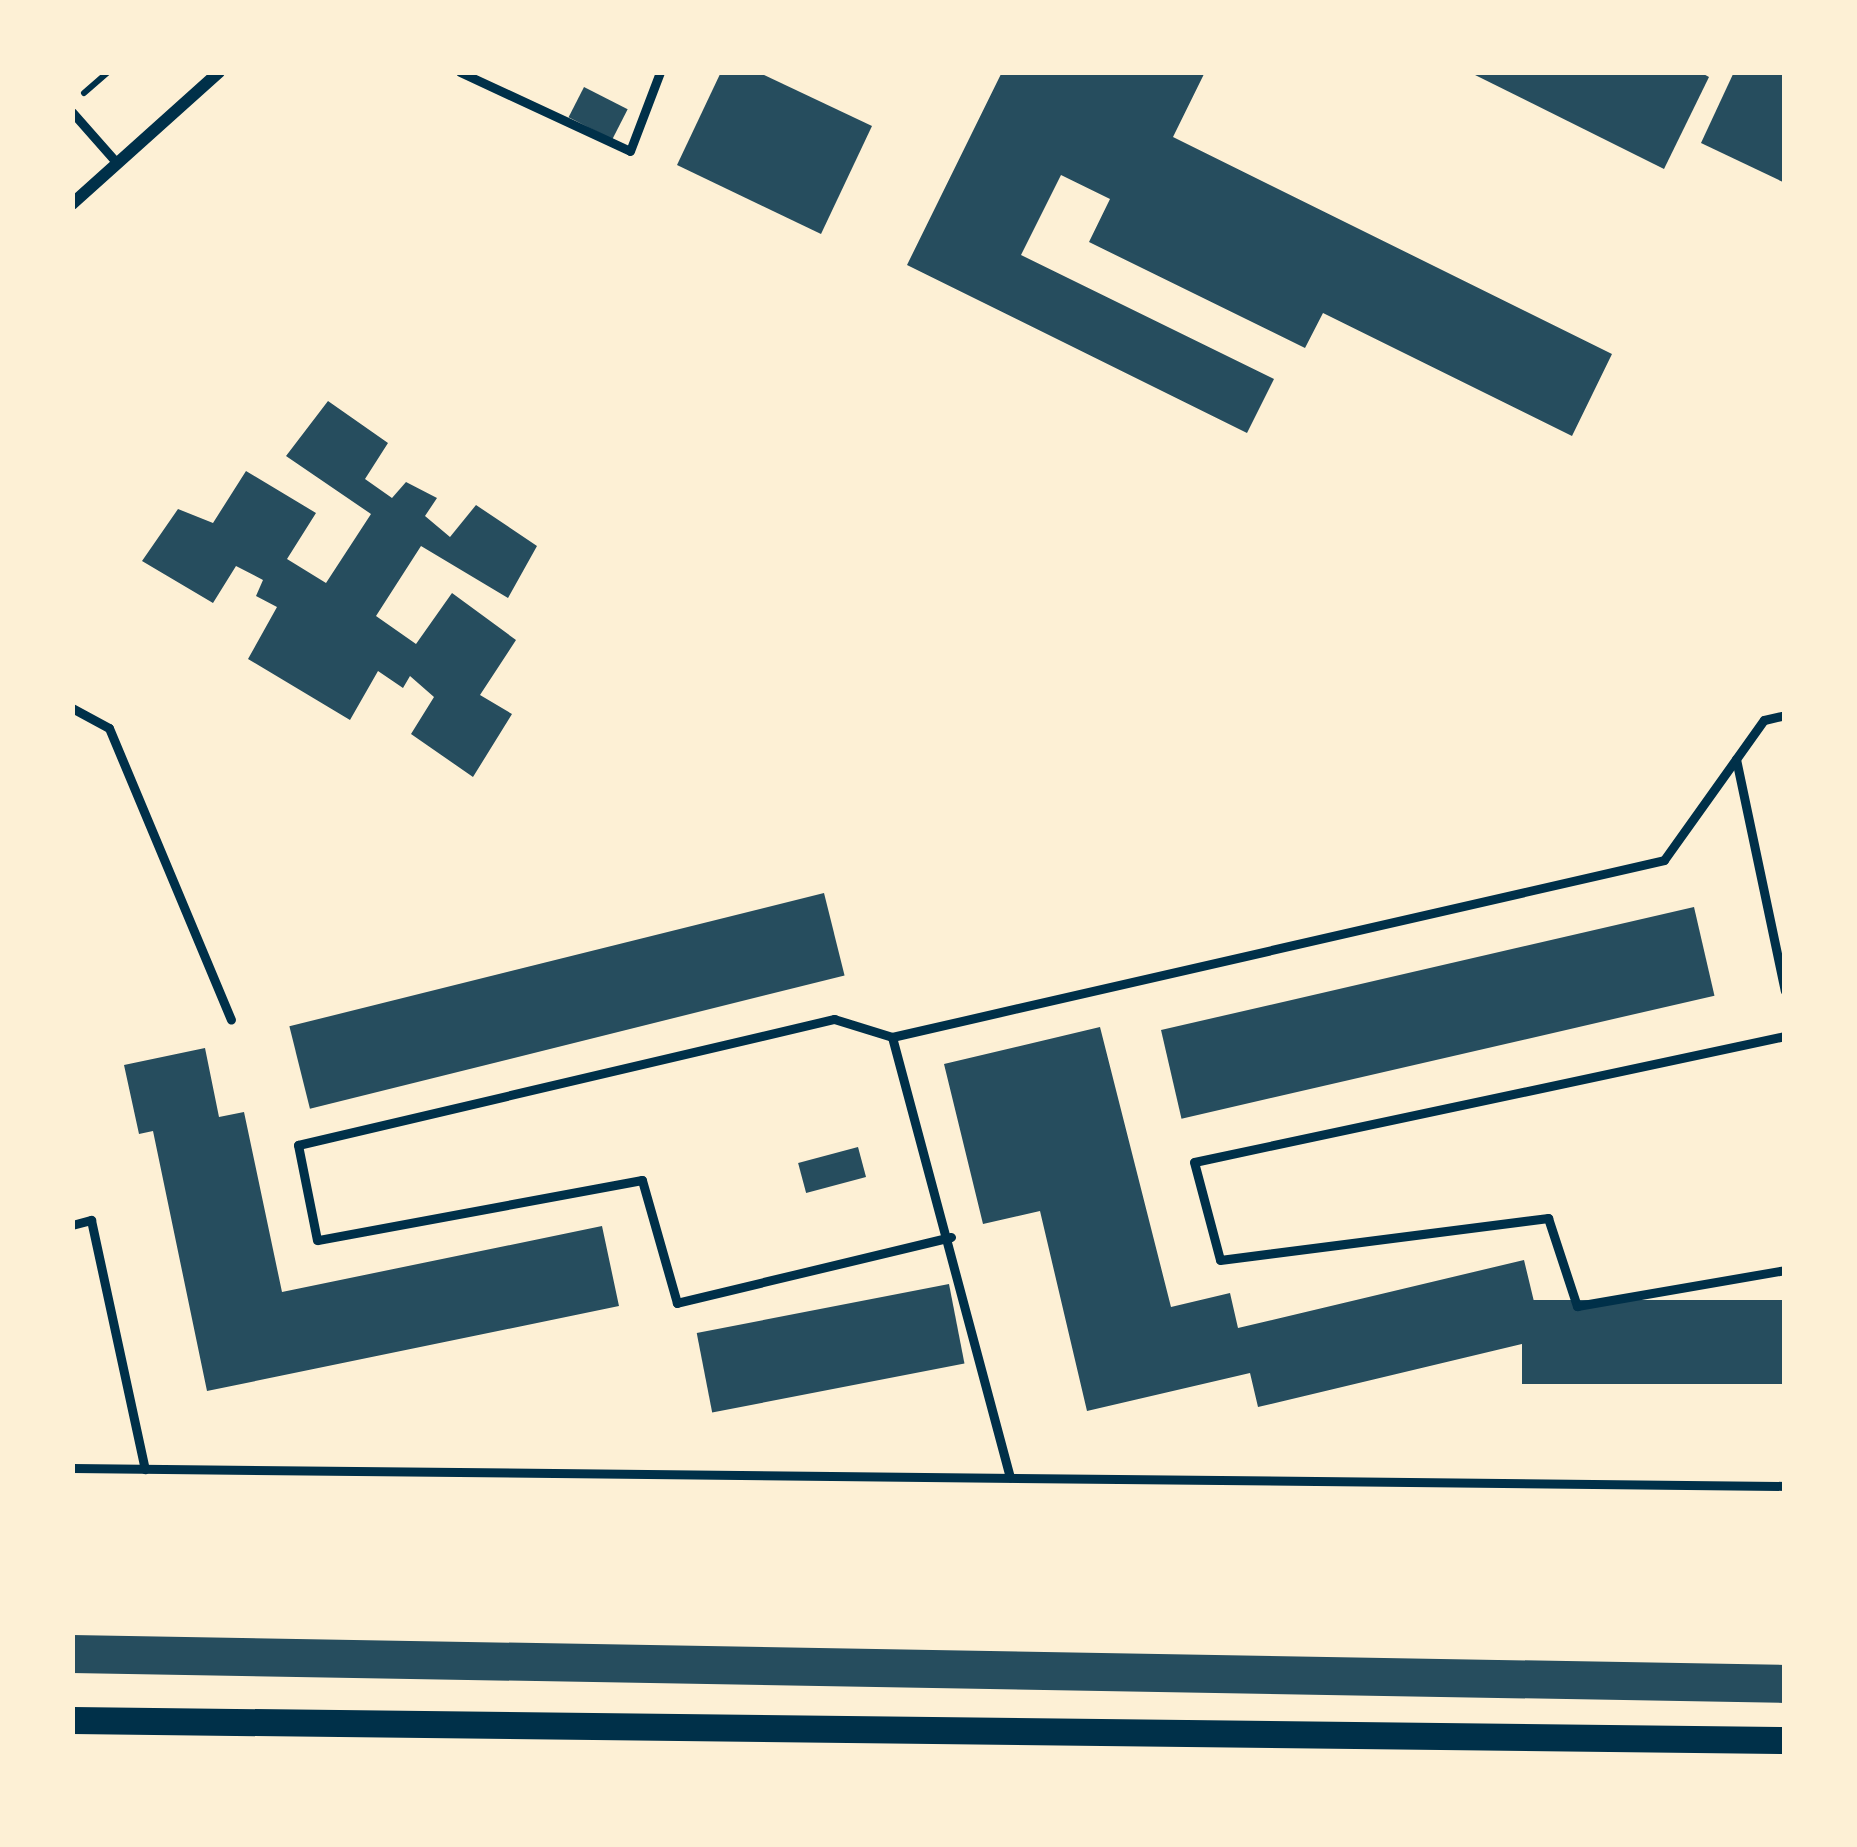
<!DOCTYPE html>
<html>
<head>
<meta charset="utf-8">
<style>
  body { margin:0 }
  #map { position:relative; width:1857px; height:1847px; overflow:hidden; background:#fdf0d5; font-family:"Sofia Sans Condensed",sans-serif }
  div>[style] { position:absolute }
  .building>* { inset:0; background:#264d5e; transform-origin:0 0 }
  .path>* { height:6px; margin:-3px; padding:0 3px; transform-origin:3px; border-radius:3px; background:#003049 }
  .service>* { height:9px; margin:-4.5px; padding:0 4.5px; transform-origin:4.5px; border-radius:4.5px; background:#003049 }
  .minor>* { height:12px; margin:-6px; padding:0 6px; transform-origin:6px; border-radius:6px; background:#003049 }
  .primary>* { height:27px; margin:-13.5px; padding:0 13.5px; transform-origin:13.5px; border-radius:13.5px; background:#003049 }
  span { translate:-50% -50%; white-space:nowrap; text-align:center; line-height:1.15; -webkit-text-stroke:9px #fdf0d5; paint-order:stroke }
  .frame { position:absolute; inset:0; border:75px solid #fdf0d5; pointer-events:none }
</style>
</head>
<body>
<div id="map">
  <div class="building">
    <i style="clip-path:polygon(721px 72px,758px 72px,872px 126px,821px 234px,677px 165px)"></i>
    <i style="clip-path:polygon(1002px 72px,1205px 72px,1173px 137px,1612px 354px,1572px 436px,1323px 313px,1305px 348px,1089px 242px,1110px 199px,1061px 175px,1021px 255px,1274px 379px,1247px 433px,907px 265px)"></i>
    <i style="clip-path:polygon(1469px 72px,1700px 72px,1709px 77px,1664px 169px)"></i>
    <i style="clip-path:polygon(1734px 72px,1785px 72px,1785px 183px,1701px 143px)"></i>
    <i style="left:584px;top:87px;width:49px;height:34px;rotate:27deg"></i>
    <i style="clip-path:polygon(328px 401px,388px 443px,365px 479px,392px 498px,406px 482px,437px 498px,425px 516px,450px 537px,476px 505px,537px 546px,508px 598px,421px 546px,376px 616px,416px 644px,452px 593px,516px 640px,480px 695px,512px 714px,473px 777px,411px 734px,434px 697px,410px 676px,403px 688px,378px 671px,350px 720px,248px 659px,277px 607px,256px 596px,263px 580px,236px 566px,213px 603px,142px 561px,178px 509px,213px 523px,246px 471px,316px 513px,287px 559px,326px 583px,371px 514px,286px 456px)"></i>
    <i style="left:824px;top:893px;width:85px;height:551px;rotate:76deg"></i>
    <i style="left:1694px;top:907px;width:91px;height:547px;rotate:77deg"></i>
    <i style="clip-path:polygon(1100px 1027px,1171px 1307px,1230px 1293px,1238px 1328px,1524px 1260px,1543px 1339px,1258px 1407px,1250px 1373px,1087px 1411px,1040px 1211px,983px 1224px,944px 1064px)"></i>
    <i style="clip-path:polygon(205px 1048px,219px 1117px,244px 1112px,282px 1292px,602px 1226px,619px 1306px,207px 1391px,153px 1131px,139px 1134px,124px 1065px)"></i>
    <i style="left:858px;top:1147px;width:31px;height:62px;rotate:75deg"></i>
    <i style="left:949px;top:1284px;width:81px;height:257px;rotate:79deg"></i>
    <i style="left:1785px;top:1300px;width:84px;height:263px;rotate:90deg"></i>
    <i style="left:72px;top:1635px;width:1713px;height:38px;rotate:1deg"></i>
  </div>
  <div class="path">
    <i style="left:84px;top:93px;width:32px;rotate:-41deg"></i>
  </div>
  <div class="service">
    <i style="left:460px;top:72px;width:187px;rotate:24.9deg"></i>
    <i style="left:630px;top:151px;width:85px;rotate:-69.2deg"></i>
    <i style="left:72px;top:112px;width:68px;rotate:48.6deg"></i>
    <i style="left:72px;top:708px;width:42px;rotate:28.4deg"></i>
    <i style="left:109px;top:728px;width:316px;rotate:67.3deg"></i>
    <i style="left:1736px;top:759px;width:237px;rotate:78.1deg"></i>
    <i style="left:1785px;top:1036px;width:604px;rotate:167.96deg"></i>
    <i style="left:1194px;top:1162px;width:101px;rotate:75.1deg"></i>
    <i style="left:1220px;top:1260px;width:331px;rotate:-7.3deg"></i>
    <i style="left:1548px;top:1218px;width:93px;rotate:71.8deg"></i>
    <i style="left:1577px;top:1306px;width:211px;rotate:-9.8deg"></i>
    <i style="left:892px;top:1037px;width:456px;rotate:75deg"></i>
    <i style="left:72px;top:1225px;width:20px;rotate:-15deg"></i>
    <i style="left:91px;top:1220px;width:255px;rotate:77.8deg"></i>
    <i style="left:951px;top:1237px;width:282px;rotate:166.5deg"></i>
    <i style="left:677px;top:1303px;width:128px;rotate:-105.9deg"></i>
    <i style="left:642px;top:1180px;width:330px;rotate:169.5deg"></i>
    <i style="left:317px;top:1240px;width:97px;rotate:-101.3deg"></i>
    <i style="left:298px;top:1145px;width:551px;rotate:-13.23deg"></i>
    <i style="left:834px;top:1019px;width:61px;rotate:17.2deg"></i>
    <i style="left:892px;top:1037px;width:792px;rotate:-12.91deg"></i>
    <i style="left:1664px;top:860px;width:172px;rotate:-54.5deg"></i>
    <i style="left:1764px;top:720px;width:22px;rotate:-13deg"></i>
    <i style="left:72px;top:1468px;width:1713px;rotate:0.6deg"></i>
  </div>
  <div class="minor">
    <i style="left:72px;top:204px;width:198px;rotate:-41.9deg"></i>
  </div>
  <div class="primary">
    <i style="left:72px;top:1720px;width:1713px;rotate:0.67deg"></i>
  </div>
  <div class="frame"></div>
</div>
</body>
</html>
